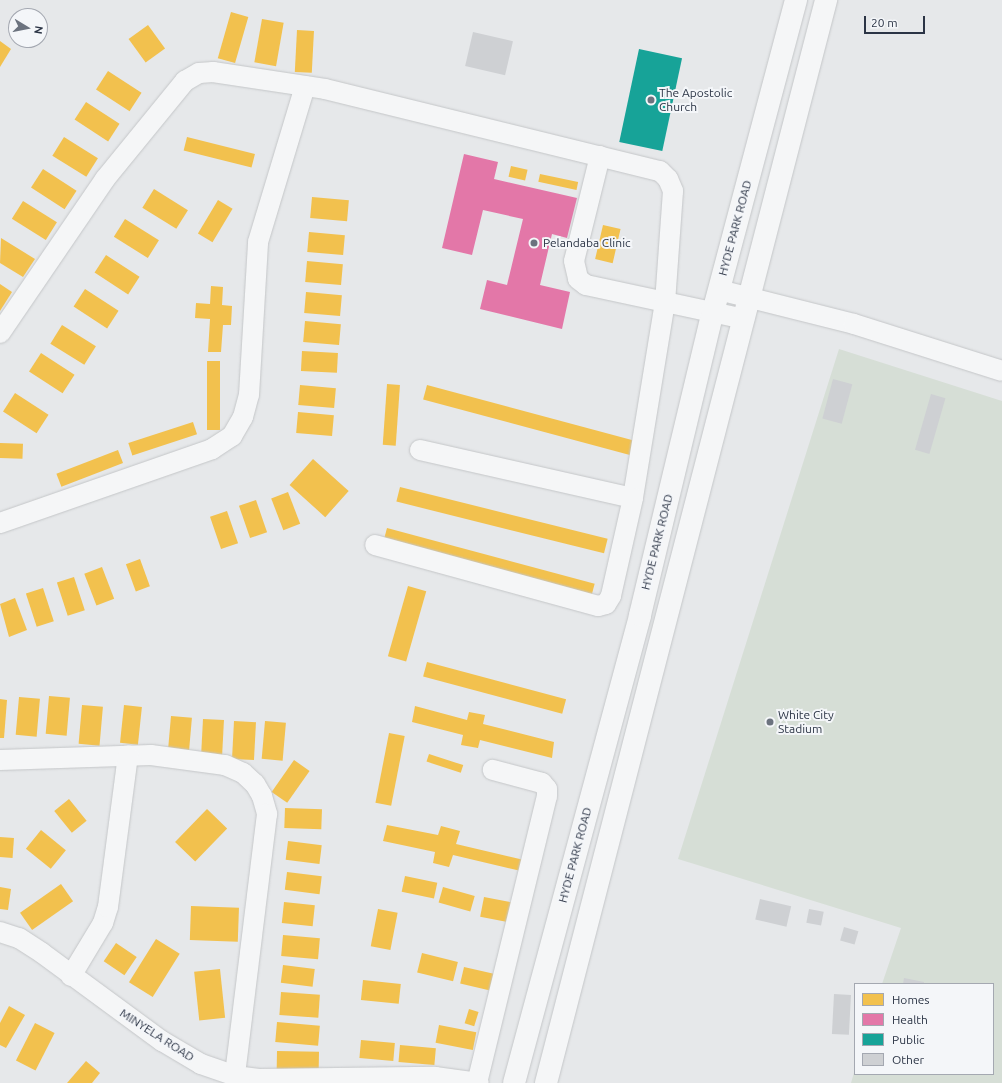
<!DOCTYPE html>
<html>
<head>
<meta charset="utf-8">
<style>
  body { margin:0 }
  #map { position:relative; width:1002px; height:1083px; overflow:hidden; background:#e6e8ea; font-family:Ubuntu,sans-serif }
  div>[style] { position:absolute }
  .green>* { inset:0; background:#d6ded6 }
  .homes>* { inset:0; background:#f2c14e; transform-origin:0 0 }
  .health>* { inset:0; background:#e377a8 }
  .public>* { inset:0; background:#17a398; transform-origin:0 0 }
  .building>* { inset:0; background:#ced0d3; transform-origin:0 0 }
  .roads { filter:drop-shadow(0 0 1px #c4c6c8) drop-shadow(0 0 1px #c4c6c8) }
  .minor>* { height:20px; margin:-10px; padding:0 10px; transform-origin:10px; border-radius:10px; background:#f5f6f7 }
  .tertiary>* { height:22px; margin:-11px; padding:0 11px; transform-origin:11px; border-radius:11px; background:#f5f6f7 }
  .dots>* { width:11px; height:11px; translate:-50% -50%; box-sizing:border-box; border:2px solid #f4f6f9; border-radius:50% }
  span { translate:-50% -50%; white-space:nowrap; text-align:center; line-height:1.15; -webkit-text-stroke:4px #f4f6f9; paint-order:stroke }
  .poi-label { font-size:12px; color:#2b3445 }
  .left { translate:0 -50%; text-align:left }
  .street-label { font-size:12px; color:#2b3445 }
  .legend { position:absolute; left:854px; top:983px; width:140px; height:92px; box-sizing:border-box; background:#f4f6f9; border:1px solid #a4a8b1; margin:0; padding:5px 7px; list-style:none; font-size:12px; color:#2b3445 }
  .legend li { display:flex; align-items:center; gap:8px; height:20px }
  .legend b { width:20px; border:1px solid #a4a8b1 }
  .north { position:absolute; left:8px; top:8px; width:40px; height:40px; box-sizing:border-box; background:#f4f6f9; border:1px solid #a4a8b1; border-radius:50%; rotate:100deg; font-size:11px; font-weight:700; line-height:16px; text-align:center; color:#2b3445 }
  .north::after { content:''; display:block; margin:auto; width:14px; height:18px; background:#6c737f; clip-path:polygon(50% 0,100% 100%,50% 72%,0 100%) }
  .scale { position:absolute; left:864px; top:16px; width:61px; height:18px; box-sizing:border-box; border:2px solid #2b3445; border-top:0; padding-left:5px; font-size:12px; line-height:14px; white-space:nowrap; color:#2b3445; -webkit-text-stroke:3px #f4f6f9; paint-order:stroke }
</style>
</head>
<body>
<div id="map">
  <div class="green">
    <i style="clip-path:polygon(839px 349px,1002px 401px,1002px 1083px,851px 1083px,855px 1069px,855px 1074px,993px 1074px,993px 984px,882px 984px,901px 928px,678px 859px)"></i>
  </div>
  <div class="homes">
    <i style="left:231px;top:12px;width:18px;height:48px;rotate:16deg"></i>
    <i style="left:262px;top:19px;width:22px;height:44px;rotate:10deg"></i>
    <i style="left:148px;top:25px;width:29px;height:24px;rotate:54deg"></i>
    <i style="left:297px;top:30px;width:17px;height:42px;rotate:3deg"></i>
    <i style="clip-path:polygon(0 41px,11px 49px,0 67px)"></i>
    <i style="left:108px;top:71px;width:40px;height:22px;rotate:33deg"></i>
    <i style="left:86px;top:102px;width:40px;height:21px;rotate:33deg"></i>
    <i style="left:64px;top:137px;width:40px;height:22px;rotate:32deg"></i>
    <i style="left:187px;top:137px;width:70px;height:14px;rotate:14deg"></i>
    <i style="left:511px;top:166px;width:17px;height:11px;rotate:13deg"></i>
    <i style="left:43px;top:169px;width:40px;height:22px;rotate:33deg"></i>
    <i style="left:540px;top:174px;width:39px;height:8px;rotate:12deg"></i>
    <i style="left:154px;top:189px;width:40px;height:22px;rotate:32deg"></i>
    <i style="left:312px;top:197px;width:37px;height:21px;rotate:5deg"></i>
    <i style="left:218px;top:200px;width:17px;height:39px;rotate:31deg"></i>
    <i style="left:23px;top:201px;width:40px;height:21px;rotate:32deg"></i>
    <i style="left:125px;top:219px;width:40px;height:21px;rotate:32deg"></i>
    <i style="left:603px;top:225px;width:18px;height:35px;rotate:13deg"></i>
    <i style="left:309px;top:232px;width:36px;height:20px;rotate:5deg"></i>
    <i style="clip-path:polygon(1px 238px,35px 259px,23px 277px,0 263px)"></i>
    <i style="left:106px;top:255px;width:40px;height:21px;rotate:33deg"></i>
    <i style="left:307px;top:261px;width:36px;height:21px;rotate:5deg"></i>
    <i style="clip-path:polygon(0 284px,12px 292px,0 311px)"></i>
    <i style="clip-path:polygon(211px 286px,223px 287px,222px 305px,232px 306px,231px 325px,223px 325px,221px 352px,208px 352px,210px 319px,195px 318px,196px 303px,210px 304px)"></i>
    <i style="left:85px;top:289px;width:40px;height:21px;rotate:33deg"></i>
    <i style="left:306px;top:292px;width:36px;height:21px;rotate:5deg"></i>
    <i style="left:305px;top:321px;width:36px;height:21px;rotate:5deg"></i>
    <i style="left:62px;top:325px;width:40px;height:22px;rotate:32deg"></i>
    <i style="left:302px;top:351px;width:36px;height:20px;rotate:3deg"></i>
    <i style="left:41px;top:353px;width:40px;height:22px;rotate:33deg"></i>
    <i style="left:207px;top:361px;width:13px;height:69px"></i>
    <i style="left:387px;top:384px;width:13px;height:61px;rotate:4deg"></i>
    <i style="left:300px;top:385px;width:36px;height:20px;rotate:5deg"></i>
    <i style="left:427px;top:385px;width:214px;height:15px;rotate:15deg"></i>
    <i style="left:15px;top:393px;width:40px;height:22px;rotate:33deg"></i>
    <i style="left:298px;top:412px;width:36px;height:21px;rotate:5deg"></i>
    <i style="left:193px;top:422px;width:13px;height:68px;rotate:72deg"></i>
    <i style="left:0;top:443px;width:23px;height:15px;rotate:2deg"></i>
    <i style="left:118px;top:450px;width:14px;height:66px;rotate:69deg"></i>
    <i style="left:313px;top:459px;width:48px;height:35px;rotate:42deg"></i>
    <i style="left:400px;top:487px;width:214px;height:15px;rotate:14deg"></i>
    <i style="left:288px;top:492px;width:34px;height:18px;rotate:69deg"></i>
    <i style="left:256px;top:500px;width:34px;height:18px;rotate:71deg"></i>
    <i style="left:227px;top:511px;width:34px;height:18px;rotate:71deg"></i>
    <i style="left:387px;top:528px;width:215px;height:14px;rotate:15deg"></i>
    <i style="left:140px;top:559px;width:29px;height:15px;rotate:70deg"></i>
    <i style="left:102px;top:567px;width:34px;height:19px;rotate:69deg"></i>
    <i style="left:74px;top:577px;width:35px;height:18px;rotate:72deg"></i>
    <i style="left:408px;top:586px;width:19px;height:73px;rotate:16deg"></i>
    <i style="left:43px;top:588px;width:35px;height:18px;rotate:72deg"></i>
    <i style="clip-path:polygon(15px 598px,27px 630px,9px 637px,0 604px)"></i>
    <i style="left:427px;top:662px;width:144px;height:15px;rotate:15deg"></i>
    <i style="left:49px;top:696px;width:21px;height:38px;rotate:5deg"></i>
    <i style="left:19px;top:697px;width:21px;height:38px;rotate:5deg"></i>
    <i style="clip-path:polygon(0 699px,7px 700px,4px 738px,0 738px)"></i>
    <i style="left:82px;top:705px;width:21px;height:39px;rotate:5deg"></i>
    <i style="left:124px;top:705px;width:18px;height:38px;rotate:6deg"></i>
    <i style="clip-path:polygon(415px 706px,467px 720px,469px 712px,485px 715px,483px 724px,554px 742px,552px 758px,480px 740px,478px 748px,461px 745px,463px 735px,412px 722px)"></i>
    <i style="left:171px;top:716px;width:21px;height:38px;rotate:5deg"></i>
    <i style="left:203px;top:719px;width:21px;height:38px;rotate:3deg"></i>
    <i style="left:234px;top:721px;width:22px;height:38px;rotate:3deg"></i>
    <i style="left:265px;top:721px;width:21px;height:38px;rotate:5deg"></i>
    <i style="left:389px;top:733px;width:16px;height:71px;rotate:11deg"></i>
    <i style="left:429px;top:754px;width:36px;height:8px;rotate:18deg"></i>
    <i style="left:294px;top:760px;width:19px;height:39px;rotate:35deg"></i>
    <i style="left:69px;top:799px;width:28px;height:19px;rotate:51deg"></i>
    <i style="left:285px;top:808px;width:37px;height:20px;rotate:2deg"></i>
    <i style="left:207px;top:809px;width:28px;height:46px;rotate:44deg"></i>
    <i style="clip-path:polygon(387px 825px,438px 835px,441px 826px,460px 831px,456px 844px,524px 860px,521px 871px,453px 855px,449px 867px,433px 863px,435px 852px,383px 841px)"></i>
    <i style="left:41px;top:830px;width:32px;height:24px;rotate:39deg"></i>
    <i style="left:0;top:837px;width:14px;height:20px;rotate:4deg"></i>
    <i style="left:288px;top:841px;width:34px;height:19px;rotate:7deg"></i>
    <i style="left:287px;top:872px;width:35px;height:18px;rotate:7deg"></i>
    <i style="left:405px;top:876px;width:33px;height:16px;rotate:12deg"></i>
    <i style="left:61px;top:884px;width:21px;height:50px;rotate:55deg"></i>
    <i style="clip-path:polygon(0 887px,11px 889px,8px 910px,0 909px)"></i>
    <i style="left:443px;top:887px;width:33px;height:16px;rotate:16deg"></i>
    <i style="left:484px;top:897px;width:32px;height:20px;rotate:11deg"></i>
    <i style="left:284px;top:902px;width:31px;height:21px;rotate:6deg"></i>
    <i style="left:191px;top:906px;width:48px;height:34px;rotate:2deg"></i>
    <i style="left:378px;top:909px;width:20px;height:38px;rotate:11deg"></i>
    <i style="left:283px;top:935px;width:37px;height:21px;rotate:5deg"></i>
    <i style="left:156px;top:939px;width:28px;height:51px;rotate:32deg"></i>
    <i style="left:116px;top:943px;width:25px;height:22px;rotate:34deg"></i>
    <i style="left:422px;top:953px;width:37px;height:20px;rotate:14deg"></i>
    <i style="left:283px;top:965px;width:32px;height:18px;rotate:7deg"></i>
    <i style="left:464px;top:967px;width:35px;height:17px;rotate:13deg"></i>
    <i style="left:220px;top:969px;width:49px;height:26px;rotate:84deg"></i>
    <i style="left:363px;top:980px;width:38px;height:20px;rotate:6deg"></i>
    <i style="left:281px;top:992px;width:39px;height:23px;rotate:4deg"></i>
    <i style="clip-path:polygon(9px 1006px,25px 1015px,6px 1048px,0 1045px,0 1023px)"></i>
    <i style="left:469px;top:1009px;width:10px;height:15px;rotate:17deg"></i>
    <i style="left:277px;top:1022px;width:43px;height:20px;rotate:5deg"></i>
    <i style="left:35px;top:1023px;width:22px;height:42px;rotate:27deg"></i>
    <i style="left:439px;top:1025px;width:38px;height:18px;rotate:11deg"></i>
    <i style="left:361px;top:1040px;width:34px;height:18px;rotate:5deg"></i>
    <i style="left:400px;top:1045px;width:36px;height:17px;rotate:5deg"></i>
    <i style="left:277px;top:1051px;width:42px;height:20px;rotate:1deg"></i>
    <i style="clip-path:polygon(86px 1061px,100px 1073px,92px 1083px,67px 1083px)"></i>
  </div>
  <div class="health">
    <i style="clip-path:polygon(464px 154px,498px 162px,494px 179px,577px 198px,567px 238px,552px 234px,540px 285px,570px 292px,562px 329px,480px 309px,487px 280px,507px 285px,523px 219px,483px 210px,472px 255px,442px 248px)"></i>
  </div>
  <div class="public">
    <i style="left:639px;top:49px;width:44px;height:95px;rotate:12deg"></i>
  </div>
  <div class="building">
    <i style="left:473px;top:32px;width:41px;height:35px;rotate:13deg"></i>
    <i style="left:833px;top:379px;width:20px;height:41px;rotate:15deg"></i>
    <i style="left:931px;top:394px;width:15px;height:58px;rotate:16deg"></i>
    <i style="left:760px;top:899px;width:32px;height:21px;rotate:13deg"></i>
    <i style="left:809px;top:909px;width:15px;height:14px;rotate:11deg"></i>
    <i style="left:844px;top:927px;width:15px;height:14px;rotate:16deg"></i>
    <i style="clip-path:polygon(904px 978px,924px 982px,924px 984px,903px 984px)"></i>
    <i style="left:834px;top:994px;width:17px;height:40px;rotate:3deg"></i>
  </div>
  <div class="roads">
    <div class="minor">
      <i style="left:600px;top:156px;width:108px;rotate:103.9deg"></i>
      <i style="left:574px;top:261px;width:18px;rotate:77deg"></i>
      <i style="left:578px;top:279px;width:10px;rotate:37deg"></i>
      <i style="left:586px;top:285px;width:162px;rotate:12.1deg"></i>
      <i style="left:719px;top:290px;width:139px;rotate:14.1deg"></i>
      <i style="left:854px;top:324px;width:155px;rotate:17.6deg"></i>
      <i style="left:0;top:333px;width:186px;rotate:-55.7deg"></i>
      <i style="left:105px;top:179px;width:127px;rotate:-50.8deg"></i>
      <i style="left:185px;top:81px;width:16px;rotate:-30deg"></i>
      <i style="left:199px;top:73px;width:14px;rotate:-4deg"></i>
      <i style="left:213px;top:72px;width:113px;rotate:8.6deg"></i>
      <i style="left:325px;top:89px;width:345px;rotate:13.8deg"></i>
      <i style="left:660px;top:171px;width:11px;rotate:45deg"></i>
      <i style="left:668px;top:179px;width:13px;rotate:67deg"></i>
      <i style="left:673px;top:191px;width:111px;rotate:94.1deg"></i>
      <i style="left:665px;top:302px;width:199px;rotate:99.3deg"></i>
      <i style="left:633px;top:498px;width:100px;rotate:102.7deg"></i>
      <i style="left:611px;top:596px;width:9px;rotate:122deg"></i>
      <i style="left:606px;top:604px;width:8px;rotate:166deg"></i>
      <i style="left:598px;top:606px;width:231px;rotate:-164.7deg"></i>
      <i style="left:420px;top:450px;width:218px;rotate:12.7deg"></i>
      <i style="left:0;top:523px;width:225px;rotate:-19.2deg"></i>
      <i style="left:212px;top:449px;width:24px;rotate:-33deg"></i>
      <i style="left:232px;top:436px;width:22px;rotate:-60deg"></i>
      <i style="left:243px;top:417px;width:23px;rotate:-75deg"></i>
      <i style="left:249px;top:395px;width:153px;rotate:-86.6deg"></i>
      <i style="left:258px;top:242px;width:163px;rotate:-73.2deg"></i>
      <i style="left:0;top:760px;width:151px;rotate:-1.9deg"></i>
      <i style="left:151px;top:755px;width:75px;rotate:7.7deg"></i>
      <i style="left:225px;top:765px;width:20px;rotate:24deg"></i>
      <i style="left:243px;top:773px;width:16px;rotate:43deg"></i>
      <i style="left:255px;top:784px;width:14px;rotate:60deg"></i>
      <i style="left:262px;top:796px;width:19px;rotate:74deg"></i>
      <i style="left:267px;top:814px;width:264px;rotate:97deg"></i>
      <i style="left:0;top:932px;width:20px;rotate:18deg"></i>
      <i style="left:19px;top:938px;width:27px;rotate:33deg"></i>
      <i style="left:42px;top:953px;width:149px;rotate:36.3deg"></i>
      <i style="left:162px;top:1041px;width:45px;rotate:30.5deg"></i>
      <i style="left:201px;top:1064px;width:36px;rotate:19deg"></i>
      <i style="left:235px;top:1076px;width:24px;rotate:7deg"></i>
      <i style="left:259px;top:1079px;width:176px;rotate:-0.7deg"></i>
      <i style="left:435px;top:1077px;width:44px;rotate:7.8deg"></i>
      <i style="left:71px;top:976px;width:62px;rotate:-58.9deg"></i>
      <i style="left:103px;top:923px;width:17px;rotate:-73deg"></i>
      <i style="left:108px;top:907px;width:153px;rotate:-82.5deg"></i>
      <i style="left:477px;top:1083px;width:295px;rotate:-76.3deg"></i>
      <i style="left:547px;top:796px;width:7px;rotate:-90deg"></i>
      <i style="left:547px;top:789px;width:8px;rotate:-130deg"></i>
      <i style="left:542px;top:783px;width:51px;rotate:-165.1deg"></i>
    </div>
    <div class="tertiary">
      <i style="left:514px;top:1083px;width:485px;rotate:-74.9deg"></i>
      <i style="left:640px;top:615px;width:312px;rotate:-76.5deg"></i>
      <i style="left:713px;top:312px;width:323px;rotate:-75.1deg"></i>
      <i style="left:546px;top:1083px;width:1119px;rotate:-75.5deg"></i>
    </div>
  </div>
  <div class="dots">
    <i style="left:651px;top:100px;background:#6c737f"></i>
    <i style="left:534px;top:243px;background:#6c737f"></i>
    <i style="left:770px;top:722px;background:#6c737f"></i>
  </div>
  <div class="poi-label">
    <span class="left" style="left:659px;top:100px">The Apostolic<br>Church</span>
    <span class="left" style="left:543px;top:243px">Pelandaba Clinic</span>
    <span class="left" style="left:778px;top:722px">White City<br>Stadium</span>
  </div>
  <div class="street-label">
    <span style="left:735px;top:228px;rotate:-75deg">HYDE PARK ROAD</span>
    <span style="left:657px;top:542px;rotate:-76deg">HYDE PARK ROAD</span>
    <span style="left:575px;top:855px;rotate:-75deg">HYDE PARK ROAD</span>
    <span style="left:157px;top:1035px;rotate:33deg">MINYELA ROAD</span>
  </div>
  <ul class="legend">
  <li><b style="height:11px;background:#f2c14e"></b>Homes</li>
  <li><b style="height:11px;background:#e377a8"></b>Health</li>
  <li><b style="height:11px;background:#17a398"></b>Public</li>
  <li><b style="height:11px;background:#ced0d3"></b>Other</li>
  </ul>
  <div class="north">N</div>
  <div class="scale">20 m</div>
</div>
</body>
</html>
